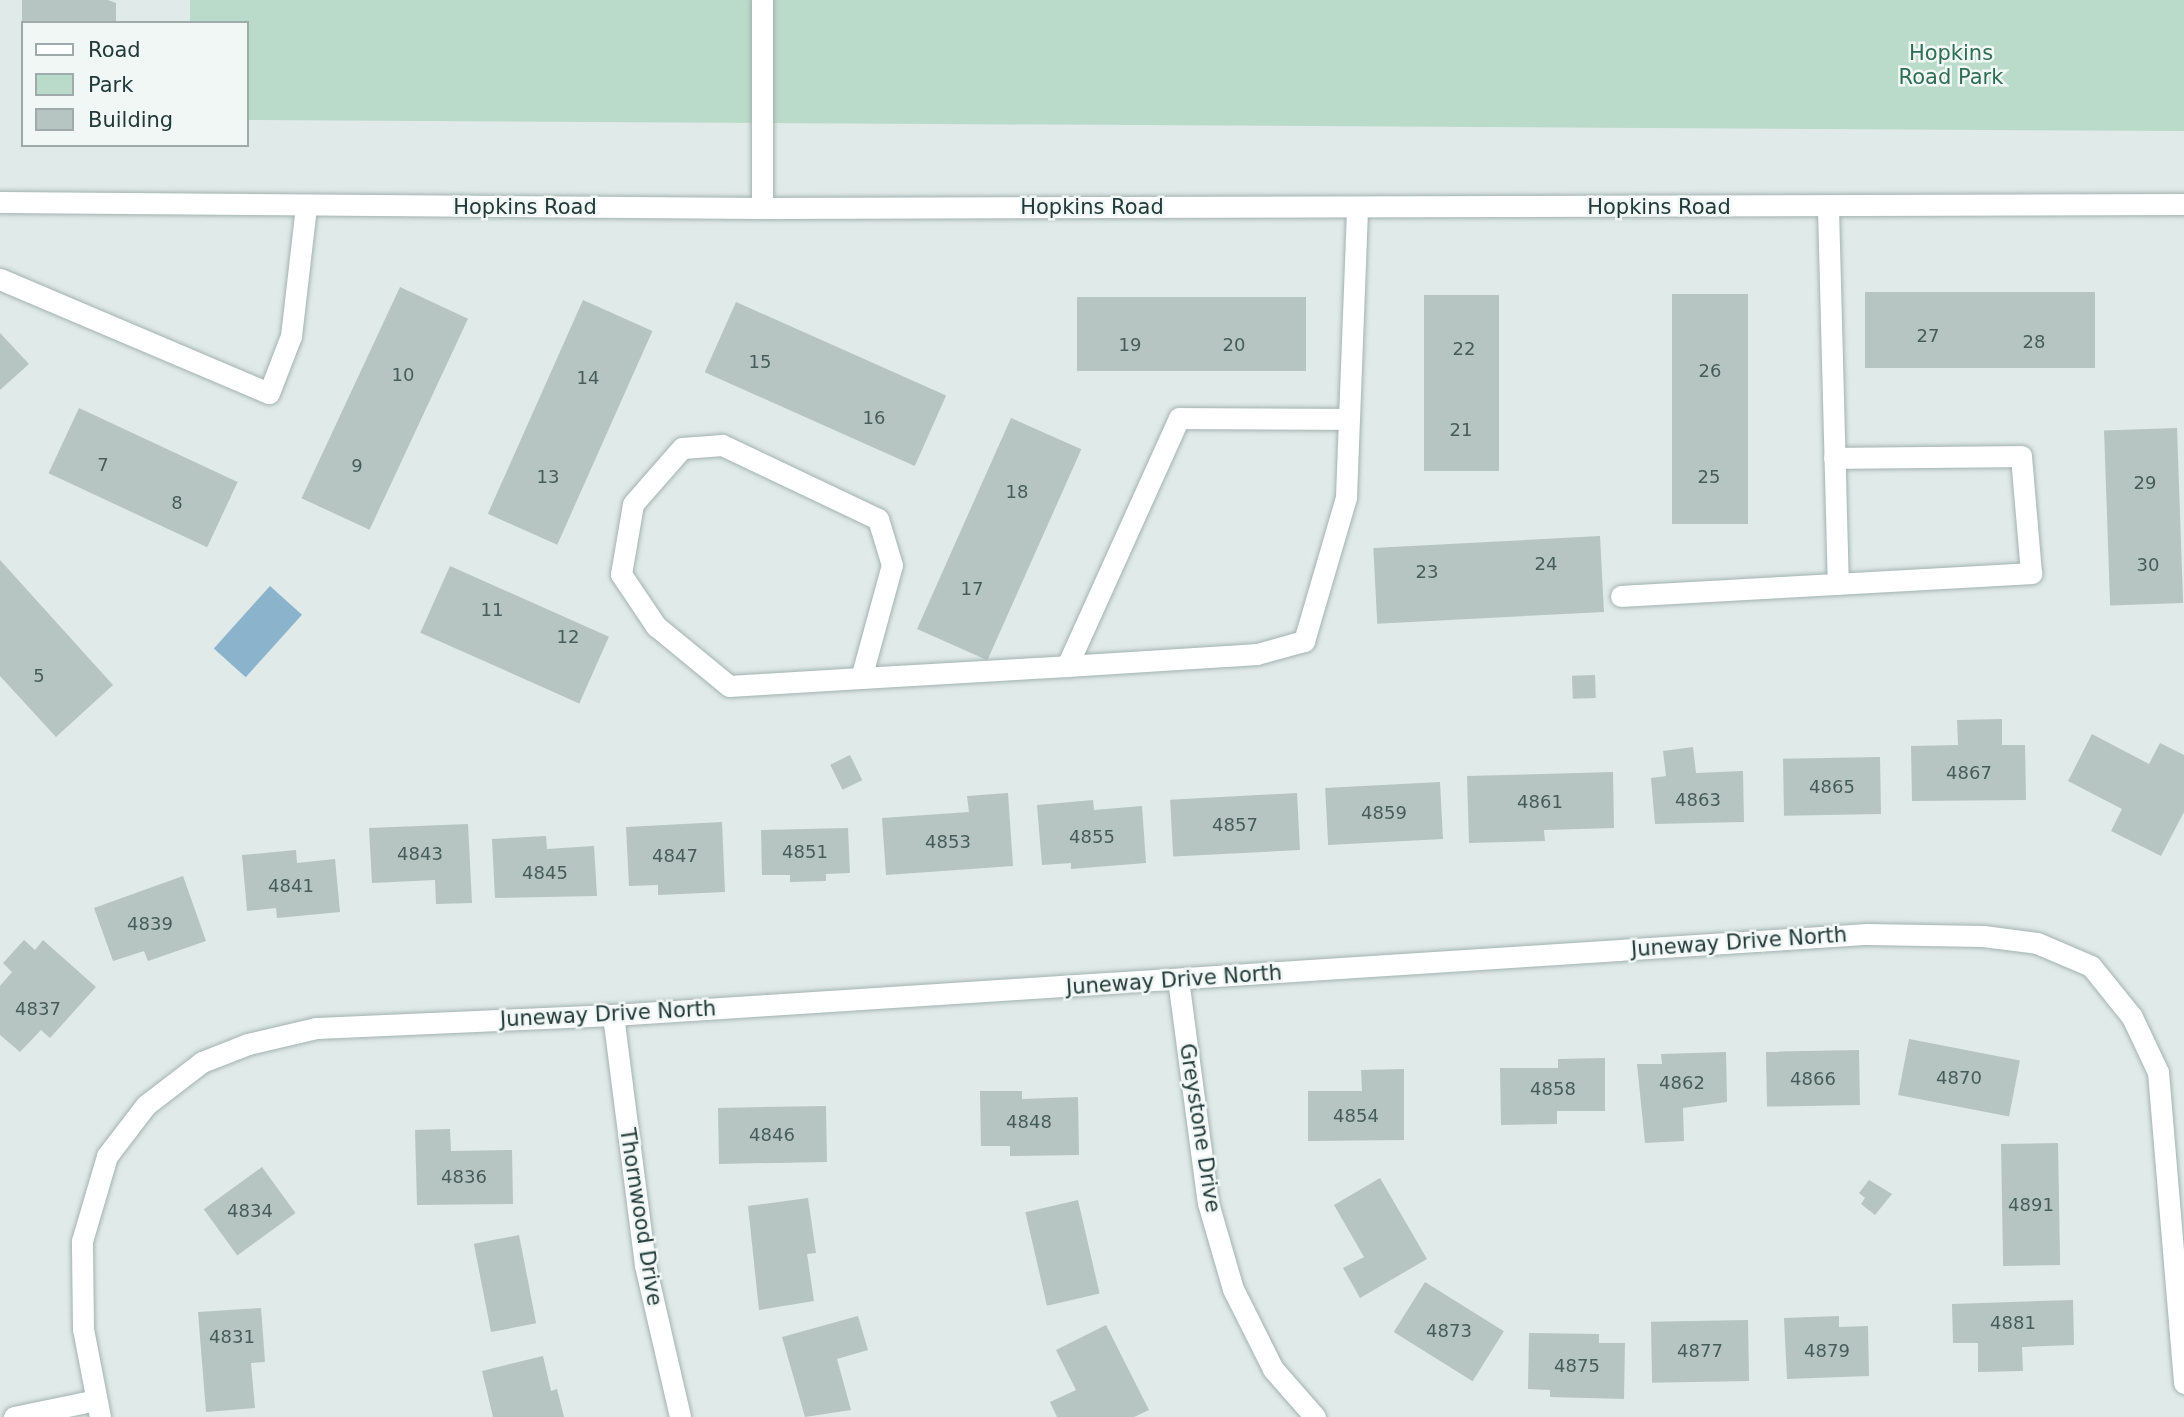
<!DOCTYPE html>
<html>
<head>
<meta charset="utf-8">
<style>
  body { margin:0 }
  #map { position:relative; width:2184px; height:1417px; overflow:hidden; background:#e0eae8; font-family:"DejaVu Sans",sans-serif }
  div>[style] { position:absolute }
  .green>* { inset:0; background:#badaca }
  .water>* { inset:0; background:#8bb4cc; transform-origin:0 0 }
  .building>* { inset:0; background:#b6c5c2; transform-origin:0 0 }
  .roads { filter:drop-shadow(0 0 2px #a3b2b0) drop-shadow(0 0 2px #a3b2b0) }
  .minor>* { height:21px; margin:-10.5px; padding:0 10.5px; transform-origin:10.5px; border-radius:10.5px; background:#fff }
  span { translate:-50% -50%; white-space:nowrap; text-align:center; line-height:1.15; -webkit-text-stroke:5px #f1f7f5; paint-order:stroke }
  .number-label { font-size:18px; color:#475d5b }
  .number-label span { -webkit-text-stroke-width:0 }
  .park-label { font-size:21px; color:#2f6e55 }
  .street-label { font-size:21px; color:#223a39 }
  .legend { position:absolute; left:21px; top:21px; width:228px; height:126px; box-sizing:border-box; background:#f1f7f5; border:2px solid #9eabaa; margin:0; padding:9px 12px; list-style:none; font-size:21px; color:#223a39 }
  .legend li { display:flex; align-items:center; gap:14px; height:35px }
  .legend b { width:35px; border:2px solid #9eabaa }
</style>
</head>
<body>
<div id="map">
  <div class="green">
    <i style="clip-path:polygon(190px 0,2184px 0,2184px 131px,247px 120px,247px 23px,190px 23px)"></i>
  </div>
  <div class="water">
    <i style="left:270px;top:586px;width:43px;height:84px;rotate:42deg"></i>
  </div>
  <div class="building">
    <i style="clip-path:polygon(22px 0,108px 0,116px 3px,116px 21px,22px 23px)"></i>
    <i style="left:400px;top:287px;width:75px;height:233px;rotate:25deg"></i>
    <i style="left:2095px;top:292px;width:76px;height:230px;rotate:90deg"></i>
    <i style="left:1672px;top:294px;width:76px;height:230px"></i>
    <i style="left:1424px;top:295px;width:75px;height:176px"></i>
    <i style="left:1077px;top:297px;width:229px;height:74px"></i>
    <i style="left:583px;top:300px;width:76px;height:234px;rotate:24deg"></i>
    <i style="left:736px;top:302px;width:230px;height:77px;rotate:24deg"></i>
    <i style="clip-path:polygon(0 333px,29px 364px,0 390px)"></i>
    <i style="left:79px;top:408px;width:175px;height:72px;rotate:25deg"></i>
    <i style="left:1011px;top:418px;width:77px;height:231px;rotate:24deg"></i>
    <i style="left:2177px;top:428px;width:175px;height:73px;rotate:88deg"></i>
    <i style="left:1600px;top:536px;width:76px;height:227px;rotate:87deg"></i>
    <i style="clip-path:polygon(0 560px,113px 685px,56px 737px,0 676px)"></i>
    <i style="left:450px;top:566px;width:174px;height:73px;rotate:24deg"></i>
    <i style="left:1595px;top:675px;width:23px;height:23px;rotate:88deg"></i>
    <i style="clip-path:polygon(2002px 719px,2002px 745px,2025px 745px,2026px 800px,1912px 801px,1911px 746px,1958px 745px,1957px 720px)"></i>
    <i style="clip-path:polygon(2092px 734px,2149px 764px,2160px 743px,2184px 755px,2184px 812px,2161px 856px,2111px 831px,2122px 809px,2068px 781px)"></i>
    <i style="clip-path:polygon(1693px 747px,1696px 773px,1743px 771px,1744px 822px,1655px 824px,1651px 778px,1666px 776px,1663px 751px)"></i>
    <i style="left:850px;top:755px;width:28px;height:22px;rotate:64deg"></i>
    <i style="left:1880px;top:757px;width:57px;height:97px;rotate:89deg"></i>
    <i style="clip-path:polygon(1613px 772px,1614px 828px,1544px 830px,1545px 841px,1469px 843px,1467px 776px)"></i>
    <i style="left:1440px;top:782px;width:57px;height:115px;rotate:87deg"></i>
    <i style="clip-path:polygon(1008px 793px,1013px 866px,886px 875px,882px 818px,969px 812px,967px 796px)"></i>
    <i style="left:1297px;top:793px;width:57px;height:127px;rotate:87deg"></i>
    <i style="clip-path:polygon(1093px 800px,1094px 810px,1142px 806px,1146px 863px,1071px 869px,1071px 863px,1042px 865px,1037px 805px)"></i>
    <i style="clip-path:polygon(722px 822px,725px 892px,658px 895px,658px 885px,629px 886px,626px 827px)"></i>
    <i style="clip-path:polygon(468px 824px,472px 903px,436px 904px,435px 880px,372px 883px,369px 828px)"></i>
    <i style="clip-path:polygon(848px 828px,850px 873px,826px 874px,826px 881px,790px 882px,790px 875px,762px 875px,761px 830px)"></i>
    <i style="clip-path:polygon(546px 836px,547px 849px,594px 846px,597px 896px,495px 898px,492px 839px)"></i>
    <i style="clip-path:polygon(296px 850px,297px 863px,335px 859px,340px 912px,277px 918px,276px 908px,247px 911px,242px 855px)"></i>
    <i style="clip-path:polygon(183px 876px,206px 941px,148px 961px,144px 951px,113px 961px,94px 908px)"></i>
    <i style="clip-path:polygon(24px 940px,35px 950px,43px 940px,96px 987px,50px 1038px,41px 1030px,20px 1052px,0 1035px,0 986px,12px 972px,3px 963px)"></i>
    <i style="left:1909px;top:1039px;width:113px;height:57px;rotate:11deg"></i>
    <i style="left:1859px;top:1050px;width:55px;height:93px;rotate:89deg"></i>
    <i style="clip-path:polygon(1726px 1052px,1727px 1102px,1683px 1108px,1684px 1141px,1645px 1143px,1637px 1064px,1662px 1064px,1661px 1054px)"></i>
    <i style="clip-path:polygon(1605px 1058px,1605px 1111px,1557px 1111px,1557px 1124px,1501px 1125px,1500px 1068px,1558px 1068px,1558px 1059px)"></i>
    <i style="clip-path:polygon(1404px 1069px,1404px 1140px,1308px 1141px,1308px 1091px,1362px 1091px,1361px 1070px)"></i>
    <i style="clip-path:polygon(980px 1091px,1022px 1091px,1022px 1099px,1078px 1097px,1079px 1155px,1010px 1156px,1010px 1146px,981px 1146px)"></i>
    <i style="left:826px;top:1106px;width:56px;height:108px;rotate:89deg"></i>
    <i style="clip-path:polygon(450px 1129px,451px 1151px,512px 1150px,513px 1204px,417px 1205px,415px 1130px)"></i>
    <i style="left:2058px;top:1143px;width:122px;height:57px;rotate:89deg"></i>
    <i style="left:262px;top:1167px;width:57px;height:72px;rotate:54deg"></i>
    <i style="clip-path:polygon(1380px 1178px,1427px 1259px,1360px 1298px,1343px 1268px,1364px 1257px,1334px 1205px)"></i>
    <i style="clip-path:polygon(1869px 1180px,1892px 1194px,1875px 1215px,1861px 1204px,1865px 1198px,1859px 1193px)"></i>
    <i style="clip-path:polygon(808px 1198px,816px 1253px,807px 1254px,814px 1301px,759px 1310px,748px 1206px)"></i>
    <i style="left:1078px;top:1200px;width:96px;height:54px;rotate:77deg"></i>
    <i style="left:519px;top:1235px;width:90px;height:46px;rotate:79deg"></i>
    <i style="left:1425px;top:1282px;width:93px;height:59px;rotate:32deg"></i>
    <i style="clip-path:polygon(2073px 1300px,2074px 1345px,2022px 1347px,2023px 1371px,1978px 1372px,1978px 1343px,1953px 1343px,1952px 1304px)"></i>
    <i style="clip-path:polygon(261px 1308px,265px 1362px,251px 1363px,255px 1408px,206px 1412px,198px 1312px)"></i>
    <i style="clip-path:polygon(858px 1316px,868px 1350px,837px 1359px,851px 1410px,805px 1417px,782px 1337px)"></i>
    <i style="clip-path:polygon(1839px 1316px,1839px 1327px,1868px 1326px,1869px 1376px,1787px 1379px,1784px 1318px)"></i>
    <i style="left:1748px;top:1320px;width:61px;height:97px;rotate:89deg"></i>
    <i style="clip-path:polygon(1106px 1325px,1149px 1410px,1134px 1417px,1057px 1417px,1050px 1402px,1076px 1390px,1056px 1350px)"></i>
    <i style="clip-path:polygon(1529px 1333px,1599px 1334px,1599px 1343px,1625px 1343px,1624px 1399px,1550px 1397px,1550px 1390px,1528px 1389px)"></i>
    <i style="clip-path:polygon(543px 1356px,551px 1391px,557px 1389px,564px 1417px,493px 1417px,482px 1371px)"></i>
  </div>
  <div class="roads">
    <div class="minor">
      <i style="left:762px;top:0;width:208px;rotate:90deg"></i>
      <i style="left:0;top:202px;width:762px;rotate:0.45deg"></i>
      <i style="left:762px;top:208px;width:1422px;rotate:-0.16deg"></i>
      <i style="left:1828px;top:208px;width:376px;rotate:88.5deg"></i>
      <i style="left:0;top:279px;width:292px;rotate:23deg"></i>
      <i style="left:269px;top:393px;width:61px;rotate:-68.9deg"></i>
      <i style="left:291px;top:336px;width:131px;rotate:-83.4deg"></i>
      <i style="left:1621px;top:596px;width:411px;rotate:-3.2deg"></i>
      <i style="left:2031px;top:573px;width:117px;rotate:-94.9deg"></i>
      <i style="left:2021px;top:456px;width:187px;rotate:179.4deg"></i>
      <i style="left:1067px;top:666px;width:272px;rotate:-65.7deg"></i>
      <i style="left:1179px;top:418px;width:170px;rotate:0.3deg"></i>
      <i style="left:861px;top:678px;width:117px;rotate:-74.7deg"></i>
      <i style="left:892px;top:565px;width:48px;rotate:-106.9deg"></i>
      <i style="left:878px;top:519px;width:173px;rotate:-154.6deg"></i>
      <i style="left:722px;top:445px;width:40px;rotate:175.7deg"></i>
      <i style="left:682px;top:448px;width:74px;rotate:131.2deg"></i>
      <i style="left:633px;top:504px;width:71px;rotate:99.7deg"></i>
      <i style="left:621px;top:574px;width:63px;rotate:56.1deg"></i>
      <i style="left:656px;top:626px;width:94px;rotate:39.4deg"></i>
      <i style="left:729px;top:686px;width:132px;rotate:-3.5deg"></i>
      <i style="left:861px;top:678px;width:206px;rotate:-3.3deg"></i>
      <i style="left:1067px;top:666px;width:190px;rotate:-3.6deg"></i>
      <i style="left:1257px;top:654px;width:49px;rotate:-15.5deg"></i>
      <i style="left:1304px;top:641px;width:150px;rotate:-73.7deg"></i>
      <i style="left:1346px;top:497px;width:290px;rotate:-87.8deg"></i>
      <i style="left:1178px;top:979px;width:226px;rotate:82.4deg"></i>
      <i style="left:1208px;top:1203px;width:90px;rotate:73.8deg"></i>
      <i style="left:1233px;top:1289px;width:89px;rotate:63.4deg"></i>
      <i style="left:1273px;top:1369px;width:64px;rotate:48.8deg"></i>
      <i style="left:613px;top:1015px;width:252px;rotate:82.7deg"></i>
      <i style="left:645px;top:1265px;width:156px;rotate:77deg"></i>
      <i style="left:14px;top:1417px;width:84px;rotate:-11.7deg"></i>
      <i style="left:100px;top:1417px;width:90px;rotate:-100.9deg"></i>
      <i style="left:83px;top:1329px;width:88px;rotate:-90.7deg"></i>
      <i style="left:82px;top:1241px;width:89px;rotate:-73.6deg"></i>
      <i style="left:107px;top:1156px;width:64px;rotate:-52.6deg"></i>
      <i style="left:146px;top:1105px;width:71px;rotate:-37.5deg"></i>
      <i style="left:202px;top:1062px;width:49px;rotate:-21.4deg"></i>
      <i style="left:248px;top:1044px;width:70px;rotate:-13.2deg"></i>
      <i style="left:316px;top:1028px;width:297px;rotate:-2.5deg"></i>
      <i style="left:613px;top:1015px;width:1257px;rotate:-3.7deg"></i>
      <i style="left:1867px;top:934px;width:116px;rotate:1deg"></i>
      <i style="left:1983px;top:936px;width:54px;rotate:7.4deg"></i>
      <i style="left:2037px;top:943px;width:59px;rotate:23.1deg"></i>
      <i style="left:2091px;top:966px;width:65px;rotate:51.2deg"></i>
      <i style="left:2132px;top:1017px;width:61px;rotate:64.7deg"></i>
      <i style="left:2158px;top:1072px;width:312px;rotate:85.2deg"></i>
    </div>
  </div>
  <div class="number-label">
    <span style="left:1928px;top:336px">27</span>
    <span style="left:2034px;top:342px">28</span>
    <span style="left:1130px;top:345px">19</span>
    <span style="left:1234px;top:345px">20</span>
    <span style="left:1464px;top:349px">22</span>
    <span style="left:760px;top:362px">15</span>
    <span style="left:1710px;top:371px">26</span>
    <span style="left:403px;top:375px">10</span>
    <span style="left:588px;top:378px">14</span>
    <span style="left:874px;top:418px">16</span>
    <span style="left:1461px;top:430px">21</span>
    <span style="left:103px;top:465px">7</span>
    <span style="left:357px;top:466px">9</span>
    <span style="left:548px;top:477px">13</span>
    <span style="left:1709px;top:477px">25</span>
    <span style="left:2145px;top:483px">29</span>
    <span style="left:1017px;top:492px">18</span>
    <span style="left:177px;top:503px">8</span>
    <span style="left:1546px;top:564px">24</span>
    <span style="left:2148px;top:565px">30</span>
    <span style="left:1427px;top:572px">23</span>
    <span style="left:972px;top:589px">17</span>
    <span style="left:492px;top:610px">11</span>
    <span style="left:568px;top:637px">12</span>
    <span style="left:39px;top:676px">5</span>
    <span style="left:1969px;top:773px">4867</span>
    <span style="left:1832px;top:787px">4865</span>
    <span style="left:1698px;top:800px">4863</span>
    <span style="left:1540px;top:802px">4861</span>
    <span style="left:1384px;top:813px">4859</span>
    <span style="left:1235px;top:825px">4857</span>
    <span style="left:1092px;top:837px">4855</span>
    <span style="left:948px;top:842px">4853</span>
    <span style="left:805px;top:852px">4851</span>
    <span style="left:420px;top:854px">4843</span>
    <span style="left:675px;top:856px">4847</span>
    <span style="left:545px;top:873px">4845</span>
    <span style="left:291px;top:886px">4841</span>
    <span style="left:150px;top:924px">4839</span>
    <span style="left:38px;top:1009px">4837</span>
    <span style="left:1959px;top:1078px">4870</span>
    <span style="left:1813px;top:1079px">4866</span>
    <span style="left:1682px;top:1083px">4862</span>
    <span style="left:1553px;top:1089px">4858</span>
    <span style="left:1356px;top:1116px">4854</span>
    <span style="left:1029px;top:1122px">4848</span>
    <span style="left:772px;top:1135px">4846</span>
    <span style="left:464px;top:1177px">4836</span>
    <span style="left:2031px;top:1205px">4891</span>
    <span style="left:250px;top:1211px">4834</span>
    <span style="left:2013px;top:1323px">4881</span>
    <span style="left:1449px;top:1331px">4873</span>
    <span style="left:232px;top:1337px">4831</span>
    <span style="left:1700px;top:1351px">4877</span>
    <span style="left:1827px;top:1351px">4879</span>
    <span style="left:1577px;top:1366px">4875</span>
  </div>
  <div class="park-label">
    <span style="left:1951px;top:65px">Hopkins<br>Road Park</span>
  </div>
  <div class="street-label">
    <span style="left:525px;top:207px">Hopkins Road</span>
    <span style="left:1092px;top:207px">Hopkins Road</span>
    <span style="left:1659px;top:207px">Hopkins Road</span>
    <span style="left:1739px;top:942px;rotate:-4deg">Juneway Drive North</span>
    <span style="left:1174px;top:980px;rotate:-4deg">Juneway Drive North</span>
    <span style="left:608px;top:1014px;rotate:-3deg">Juneway Drive North</span>
    <span style="left:1200px;top:1128px;rotate:81deg">Greystone Drive</span>
    <span style="left:641px;top:1217px;rotate:81deg">Thornwood Drive</span>
  </div>
  <ul class="legend">
  <li><b style="height:9px;background:#fff"></b>Road</li>
  <li><b style="height:19px;background:#badaca"></b>Park</li>
  <li><b style="height:19px;background:#b6c5c2"></b>Building</li>
  </ul>
</div>
</body>
</html>
